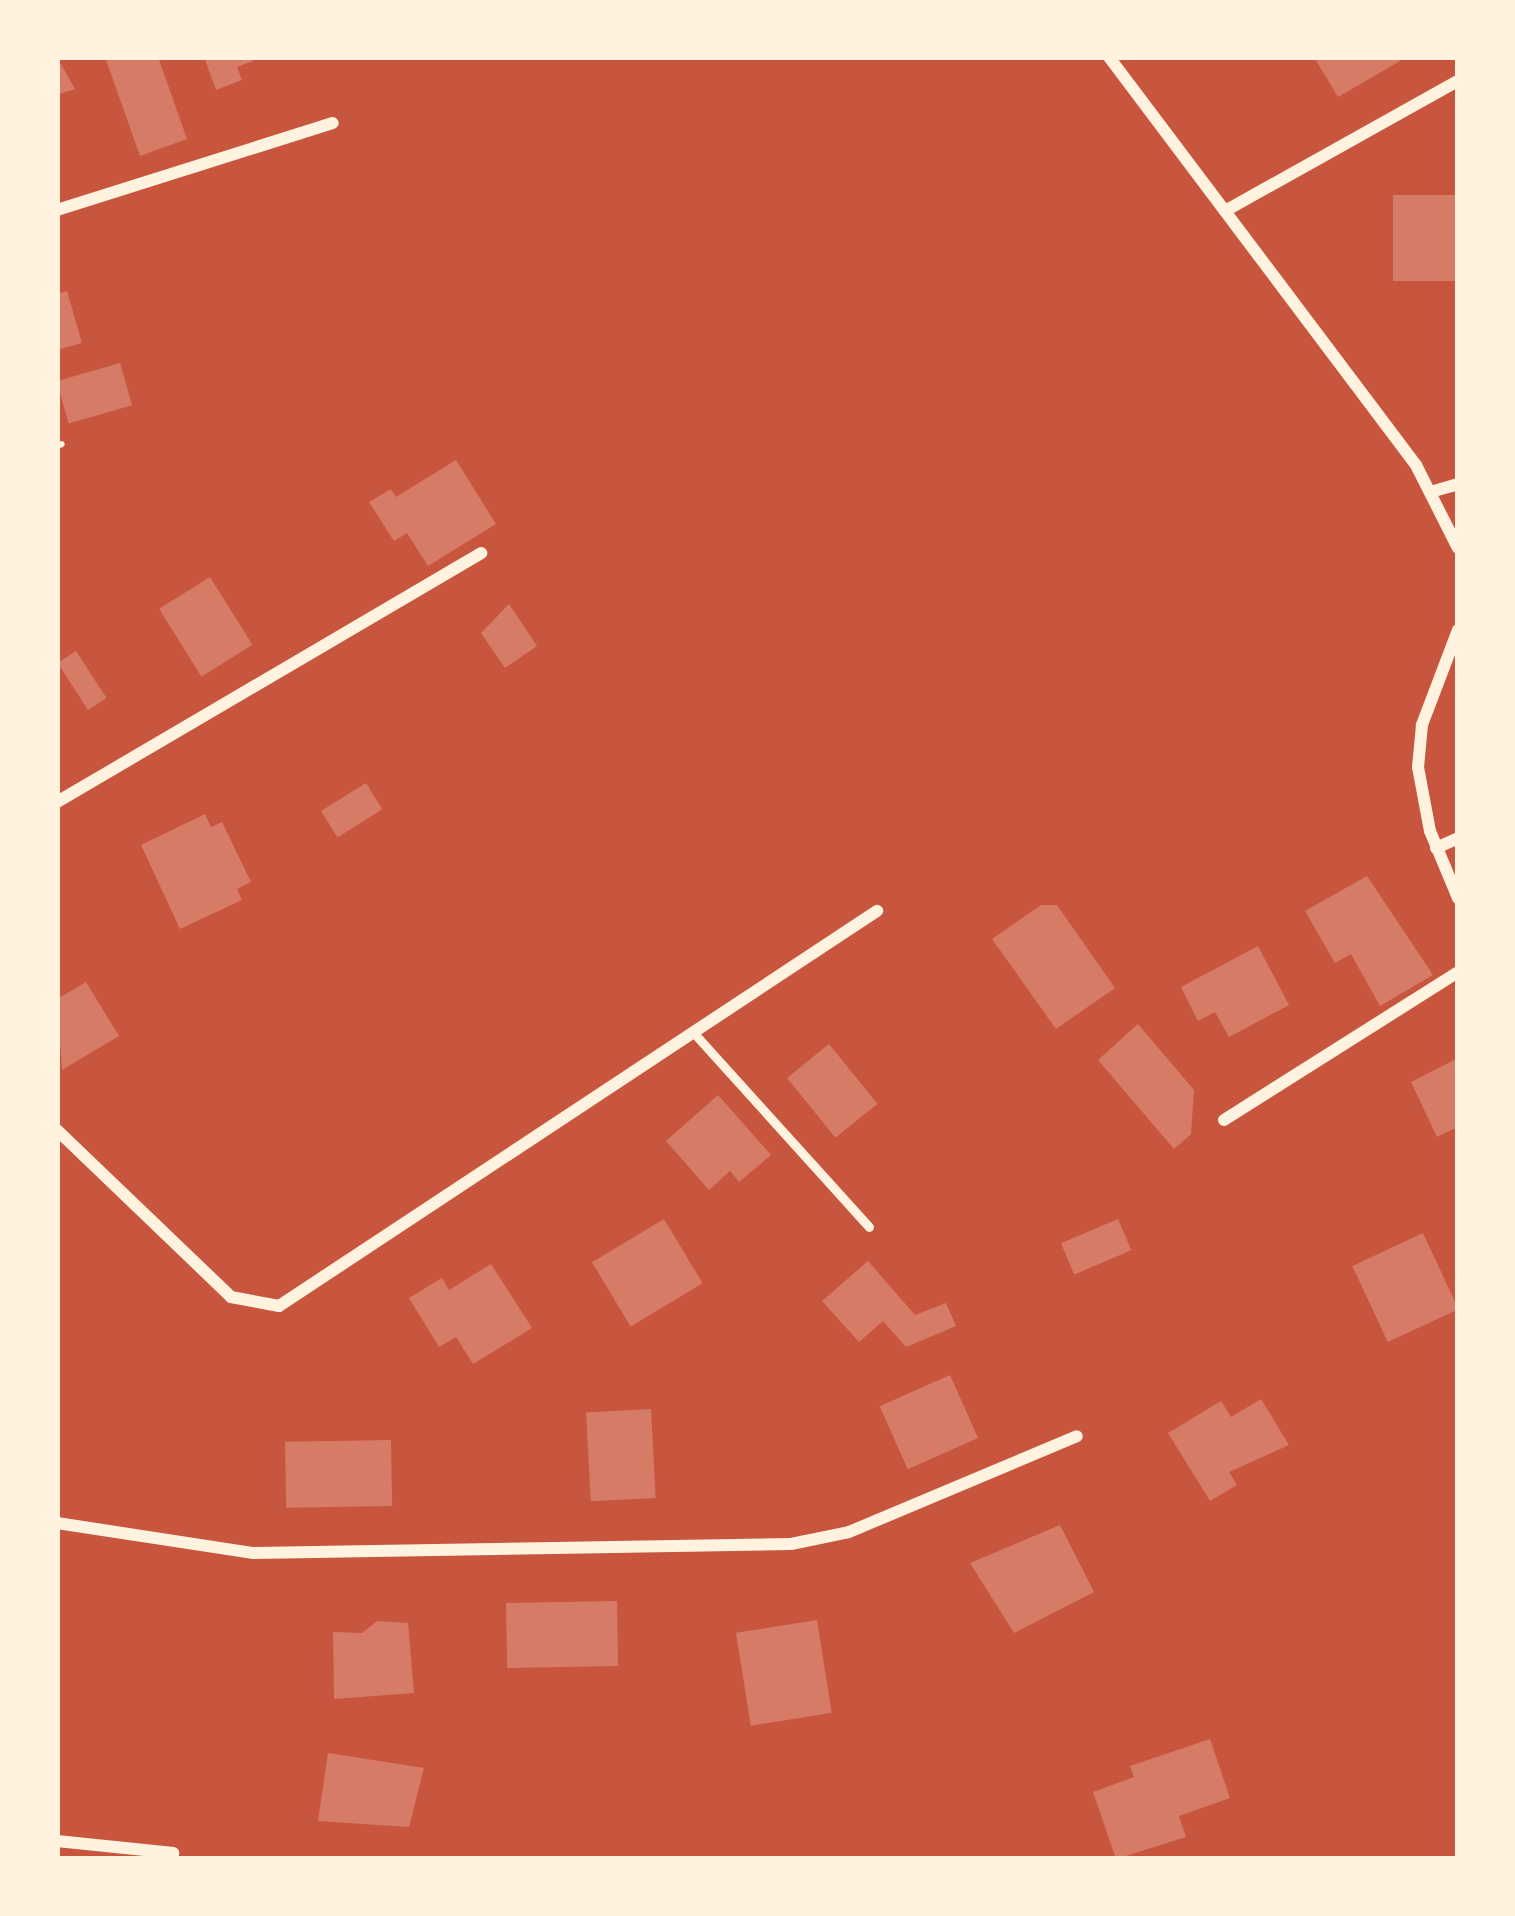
<!DOCTYPE html>
<html>
<head>
<meta charset="utf-8">
<style>
  body { margin:0 }
  #map { position:relative; width:1515px; height:1916px; overflow:hidden; background:#c8553d; font-family:"IBM Plex Sans",sans-serif }
  div>[style] { position:absolute }
  .building>* { inset:0; background:#d67c66; transform-origin:0 0 }
  .path>* { height:6px; margin:-3px; padding:0 3px; transform-origin:3px; border-radius:3px; background:#fff3e0 }
  .service>* { height:9px; margin:-4.5px; padding:0 4.5px; transform-origin:4.5px; border-radius:4.5px; background:#fff3e0 }
  .minor>* { height:12px; margin:-6px; padding:0 6px; transform-origin:6px; border-radius:6px; background:#fff3e0 }
  span { translate:-50% -50%; white-space:nowrap; text-align:center; line-height:1.15; -webkit-text-stroke:12px #fff3e0; paint-order:stroke }
  .frame { position:absolute; inset:0; border:60px solid #fff3e0; pointer-events:none }
</style>
</head>
<body>
<div id="map">
  <div class="building">
    <i style="clip-path:polygon(57px 57px,75px 89px,57px 95px)"></i>
    <i style="clip-path:polygon(105px 57px,158px 57px,187px 139px,140px 156px)"></i>
    <i style="clip-path:polygon(204px 57px,251px 57px,253px 61px,237px 67px,242px 80px,216px 90px)"></i>
    <i style="clip-path:polygon(1314px 57px,1397px 57px,1400px 61px,1338px 97px)"></i>
    <i style="left:1458px;top:195px;width:86px;height:65px;rotate:90deg"></i>
    <i style="clip-path:polygon(67px 291px,82px 343px,57px 350px,57px 294px)"></i>
    <i style="left:120px;top:363px;width:44px;height:66px;rotate:74deg"></i>
    <i style="clip-path:polygon(456px 460px,496px 524px,428px 566px,407px 533px,394px 541px,369px 502px,391px 489px,396px 497px)"></i>
    <i style="left:210px;top:577px;width:80px;height:60px;rotate:58deg"></i>
    <i style="clip-path:polygon(509px 604px,537px 646px,505px 668px,481px 633px)"></i>
    <i style="left:76px;top:651px;width:56px;height:22px;rotate:57deg"></i>
    <i style="left:366px;top:783px;width:31px;height:53px;rotate:58deg"></i>
    <i style="clip-path:polygon(205px 814px,211px 827px,222px 822px,251px 882px,237px 889px,242px 900px,180px 929px,141px 845px)"></i>
    <i style="clip-path:polygon(1367px 876px,1433px 975px,1380px 1006px,1351px 954px,1335px 963px,1305px 911px)"></i>
    <i style="clip-path:polygon(1041px 905px,1057px 905px,1115px 988px,1056px 1029px,992px 939px)"></i>
    <i style="clip-path:polygon(1258px 946px,1289px 1005px,1229px 1037px,1215px 1012px,1198px 1021px,1181px 987px)"></i>
    <i style="clip-path:polygon(86px 982px,119px 1036px,62px 1070px,57px 999px)"></i>
    <i style="clip-path:polygon(1138px 1024px,1194px 1090px,1191px 1134px,1174px 1149px,1098px 1060px)"></i>
    <i style="left:829px;top:1044px;width:77px;height:54px;rotate:51deg"></i>
    <i style="clip-path:polygon(1458px 1058px,1458px 1127px,1437px 1137px,1411px 1082px)"></i>
    <i style="clip-path:polygon(718px 1095px,771px 1155px,739px 1182px,730px 1171px,709px 1190px,666px 1141px)"></i>
    <i style="left:664px;top:1219px;width:75px;height:84px;rotate:59deg"></i>
    <i style="left:1118px;top:1219px;width:34px;height:62px;rotate:67deg"></i>
    <i style="left:1423px;top:1233px;width:84px;height:78px;rotate:65deg"></i>
    <i style="clip-path:polygon(868px 1261px,915px 1315px,946px 1303px,956px 1326px,906px 1347px,883px 1321px,859px 1342px,822px 1301px)"></i>
    <i style="clip-path:polygon(491px 1264px,532px 1328px,473px 1364px,456px 1337px,439px 1347px,409px 1298px,442px 1278px,449px 1290px)"></i>
    <i style="left:950px;top:1375px;width:69px;height:77px;rotate:66deg"></i>
    <i style="clip-path:polygon(1261px 1399px,1289px 1445px,1229px 1472px,1237px 1485px,1210px 1501px,1168px 1433px,1221px 1401px,1231px 1417px)"></i>
    <i style="left:651px;top:1409px;width:89px;height:65px;rotate:87deg"></i>
    <i style="left:391px;top:1440px;width:66px;height:106px;rotate:89deg"></i>
    <i style="clip-path:polygon(1060px 1525px,1094px 1592px,1014px 1633px,970px 1563px)"></i>
    <i style="left:617px;top:1601px;width:65px;height:111px;rotate:89deg"></i>
    <i style="left:817px;top:1620px;width:94px;height:82px;rotate:81deg"></i>
    <i style="clip-path:polygon(377px 1621px,408px 1623px,414px 1693px,334px 1699px,333px 1632px,362px 1633px)"></i>
    <i style="clip-path:polygon(1210px 1739px,1230px 1798px,1179px 1816px,1186px 1837px,1116px 1859px,1093px 1792px,1134px 1777px,1130px 1766px)"></i>
    <i style="clip-path:polygon(328px 1753px,424px 1768px,409px 1827px,318px 1821px)"></i>
  </div>
  <div class="path">
    <i style="left:57px;top:446px;width:5px;rotate:-22deg"></i>
  </div>
  <div class="service">
    <i style="left:692px;top:1031px;width:264px;rotate:47.9deg"></i>
  </div>
  <div class="minor">
    <i style="left:1109px;top:57px;width:511px;rotate:53.04deg"></i>
    <i style="left:1416px;top:465px;width:93px;rotate:63.2deg"></i>
    <i style="left:57px;top:210px;width:289px;rotate:-17.5deg"></i>
    <i style="left:1225px;top:211px;width:267px;rotate:-29.2deg"></i>
    <i style="left:1434px;top:491px;width:25px;rotate:-16deg"></i>
    <i style="left:1458px;top:630px;width:102px;rotate:110.8deg"></i>
    <i style="left:1422px;top:725px;width:42px;rotate:95.4deg"></i>
    <i style="left:1418px;top:767px;width:65px;rotate:79.4deg"></i>
    <i style="left:1430px;top:831px;width:73px;rotate:67.3deg"></i>
    <i style="left:57px;top:802px;width:492px;rotate:-30.4deg"></i>
    <i style="left:1436px;top:848px;width:24px;rotate:-24deg"></i>
    <i style="left:1224px;top:1120px;width:277px;rotate:-32.3deg"></i>
    <i style="left:57px;top:1130px;width:241px;rotate:43.8deg"></i>
    <i style="left:231px;top:1297px;width:49px;rotate:10.6deg"></i>
    <i style="left:279px;top:1306px;width:717px;rotate:-33.45deg"></i>
    <i style="left:57px;top:1523px;width:199px;rotate:8.7deg"></i>
    <i style="left:254px;top:1553px;width:537px;rotate:-0.96deg"></i>
    <i style="left:791px;top:1544px;width:59px;rotate:-11.7deg"></i>
    <i style="left:849px;top:1532px;width:247px;rotate:-22.8deg"></i>
    <i style="left:57px;top:1841px;width:117px;rotate:5.9deg"></i>
  </div>
  <div class="frame"></div>
</div>
</body>
</html>
